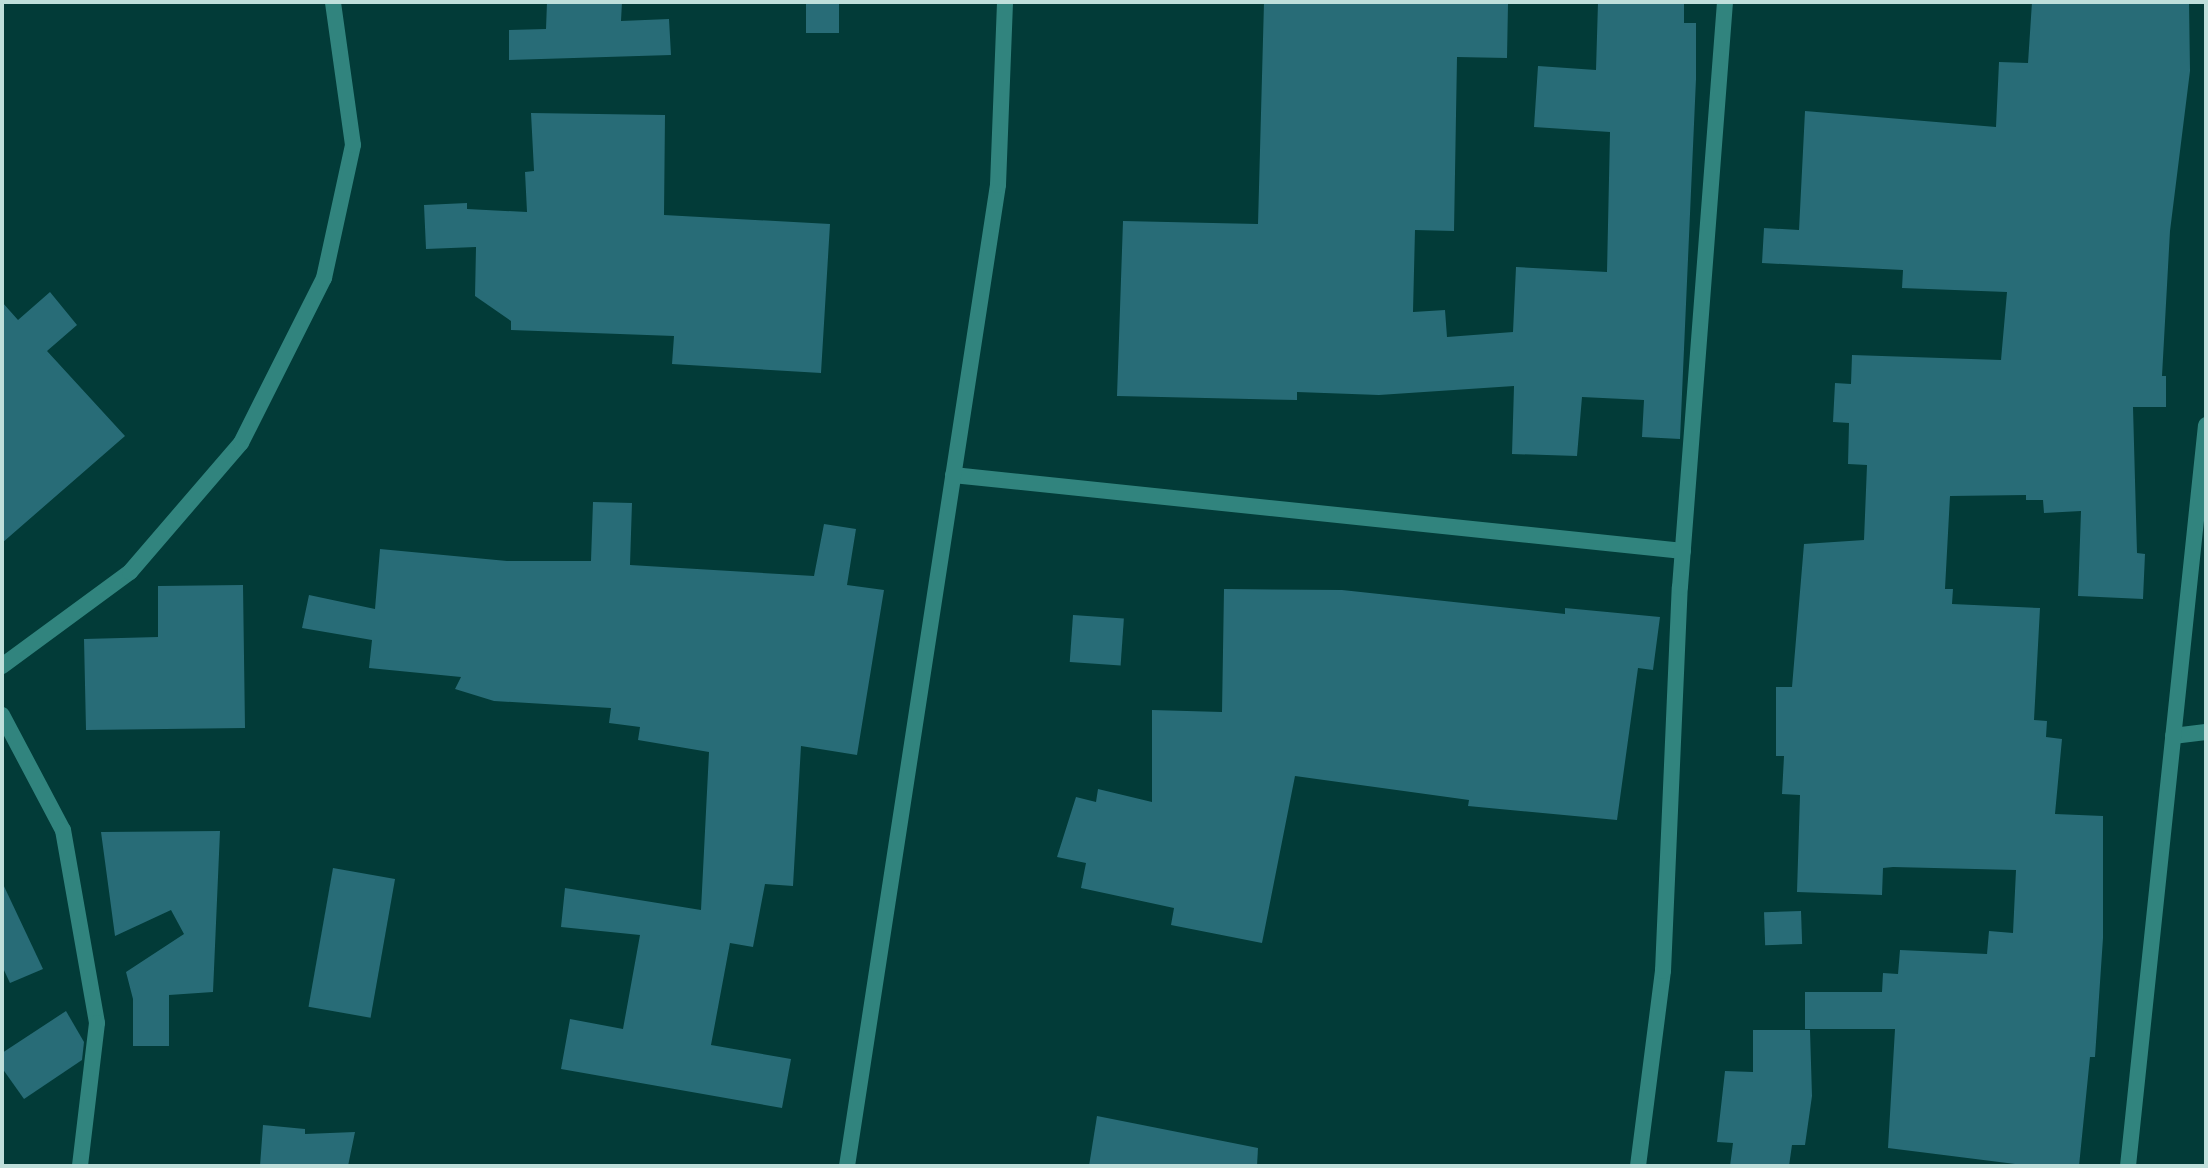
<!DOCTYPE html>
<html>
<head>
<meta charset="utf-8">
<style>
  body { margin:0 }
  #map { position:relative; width:2208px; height:1168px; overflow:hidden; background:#023b38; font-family:Cabin,sans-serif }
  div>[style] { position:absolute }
  .building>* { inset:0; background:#286c77; transform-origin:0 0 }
  .street>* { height:16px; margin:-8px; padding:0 8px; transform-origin:8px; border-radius:8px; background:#31847e }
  span { translate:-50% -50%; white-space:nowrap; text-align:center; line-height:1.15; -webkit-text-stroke:7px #031f1d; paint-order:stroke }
  .frame { position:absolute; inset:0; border:4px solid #bfdfdb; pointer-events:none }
</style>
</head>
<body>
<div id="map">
  <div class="building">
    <i style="clip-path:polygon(547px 2px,622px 2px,621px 21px,669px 19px,671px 55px,509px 60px,509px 30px,546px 29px)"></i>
    <i style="left:806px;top:2px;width:33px;height:31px"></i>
    <i style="clip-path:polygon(1264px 2px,1508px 4px,1507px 58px,1457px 57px,1454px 231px,1415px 230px,1413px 312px,1445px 310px,1447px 337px,1513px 332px,1516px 267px,1607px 272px,1610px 132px,1534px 127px,1538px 66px,1596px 70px,1598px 2px,1684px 2px,1684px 23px,1696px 23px,1696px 79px,1680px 439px,1642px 437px,1644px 400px,1582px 397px,1577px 456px,1512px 454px,1514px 386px,1379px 395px,1297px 392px,1297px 400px,1117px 396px,1123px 221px,1258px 224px)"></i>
    <i style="clip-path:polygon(2032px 2px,2189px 2px,2190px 71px,2170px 231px,2162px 376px,2166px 376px,2166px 407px,2133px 407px,2137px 553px,2145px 554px,2143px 599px,2078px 596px,2081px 511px,2044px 513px,2043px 500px,2026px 500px,2026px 495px,1950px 496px,1945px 589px,1953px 589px,1952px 604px,2040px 608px,2034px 720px,2047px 721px,2046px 737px,2062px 739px,2055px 814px,2103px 816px,2103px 938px,2095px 1057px,2090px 1057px,2079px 1166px,2031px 1166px,1888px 1148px,1895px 1029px,1805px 1029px,1805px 992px,1882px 992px,1883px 973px,1898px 974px,1900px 950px,1987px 954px,1989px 931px,2013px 933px,2016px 870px,1893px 867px,1883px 868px,1882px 895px,1797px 892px,1800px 795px,1782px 794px,1784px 756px,1776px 756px,1776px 687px,1792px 687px,1804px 544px,1864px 540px,1867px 465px,1848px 464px,1849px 423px,1833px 422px,1835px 383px,1851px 384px,1852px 355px,2001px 360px,2007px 292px,1902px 288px,1903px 270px,1762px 263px,1764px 228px,1799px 230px,1805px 111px,1996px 127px,1999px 62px,2028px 63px)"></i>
    <i style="clip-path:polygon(531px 113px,665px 115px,664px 215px,830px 224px,821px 373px,672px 364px,674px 336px,511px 330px,511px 321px,475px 296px,476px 247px,426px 249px,424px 205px,467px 203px,467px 209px,527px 212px,525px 172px,534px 171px)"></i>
    <i style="clip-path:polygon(50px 292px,77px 325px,47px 351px,125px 436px,2px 543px,2px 302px,18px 320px)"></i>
    <i style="clip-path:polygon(593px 502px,632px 503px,630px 565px,814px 576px,824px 524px,856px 529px,847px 585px,884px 590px,857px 755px,801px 746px,793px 886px,765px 884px,753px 947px,730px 943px,711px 1045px,791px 1059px,782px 1108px,561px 1069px,570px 1019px,623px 1029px,640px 935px,561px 927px,565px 888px,701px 910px,709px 752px,638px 740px,640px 727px,609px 723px,611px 708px,494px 701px,455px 689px,461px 677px,369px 668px,372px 640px,302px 628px,309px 595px,375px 609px,380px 549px,507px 561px,591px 561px)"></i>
    <i style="clip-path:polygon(243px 585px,245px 728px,86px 730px,84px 639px,158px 637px,158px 586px)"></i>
    <i style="clip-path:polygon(1224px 589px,1342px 590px,1565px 614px,1565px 608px,1660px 617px,1653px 670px,1638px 668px,1617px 820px,1468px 806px,1469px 800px,1295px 776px,1262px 943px,1171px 925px,1174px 908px,1081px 888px,1086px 863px,1057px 857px,1076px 797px,1096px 802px,1098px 789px,1152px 802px,1152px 710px,1222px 712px)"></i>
    <i style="left:1073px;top:615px;width:51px;height:47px;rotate:4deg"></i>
    <i style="clip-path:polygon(220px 831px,213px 992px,169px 995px,169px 1046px,133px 1046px,133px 999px,126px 972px,184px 934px,171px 910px,115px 936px,101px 832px)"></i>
    <i style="left:333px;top:868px;width:63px;height:141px;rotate:10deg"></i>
    <i style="clip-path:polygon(2px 882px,43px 969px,10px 983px,2px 966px)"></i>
    <i style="left:1801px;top:911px;width:33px;height:37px;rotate:88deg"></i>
    <i style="clip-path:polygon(66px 1011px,84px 1042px,82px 1060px,24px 1099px,2px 1068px,2px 1053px)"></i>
    <i style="clip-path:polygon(1753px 1030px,1810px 1030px,1812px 1096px,1805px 1145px,1792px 1145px,1789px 1166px,1730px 1166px,1733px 1143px,1717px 1142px,1725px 1071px,1753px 1072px)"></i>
    <i style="clip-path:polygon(1097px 1116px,1258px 1148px,1257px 1166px,1089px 1166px)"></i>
    <i style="clip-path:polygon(263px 1125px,305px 1129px,305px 1134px,355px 1132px,348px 1166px,260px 1166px)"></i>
  </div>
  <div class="street">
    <i style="left:953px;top:475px;width:734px;rotate:5.94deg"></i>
    <i style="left:2px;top:666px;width:159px;rotate:-36.3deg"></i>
    <i style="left:130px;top:572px;width:170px;rotate:-49.3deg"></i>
    <i style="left:241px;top:443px;width:185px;rotate:-63.3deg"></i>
    <i style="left:324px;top:278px;width:136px;rotate:-77.7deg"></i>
    <i style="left:353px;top:145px;width:144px;rotate:-98deg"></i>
    <i style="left:2px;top:715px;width:130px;rotate:62.1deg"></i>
    <i style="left:63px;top:830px;width:196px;rotate:80deg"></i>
    <i style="left:97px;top:1023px;width:144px;rotate:96.8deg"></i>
    <i style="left:2173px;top:736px;width:33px;rotate:-7deg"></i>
    <i style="left:847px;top:1166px;width:993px;rotate:-81.25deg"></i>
    <i style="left:998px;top:185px;width:183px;rotate:-87.8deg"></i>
    <i style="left:1638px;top:1166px;width:197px;rotate:-82.7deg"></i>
    <i style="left:1663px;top:971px;width:384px;rotate:-87.5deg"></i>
    <i style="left:1680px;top:587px;width:587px;rotate:-85.6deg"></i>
    <i style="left:2128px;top:1166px;width:745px;rotate:-83.99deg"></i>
  </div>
  <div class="frame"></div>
</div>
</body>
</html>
